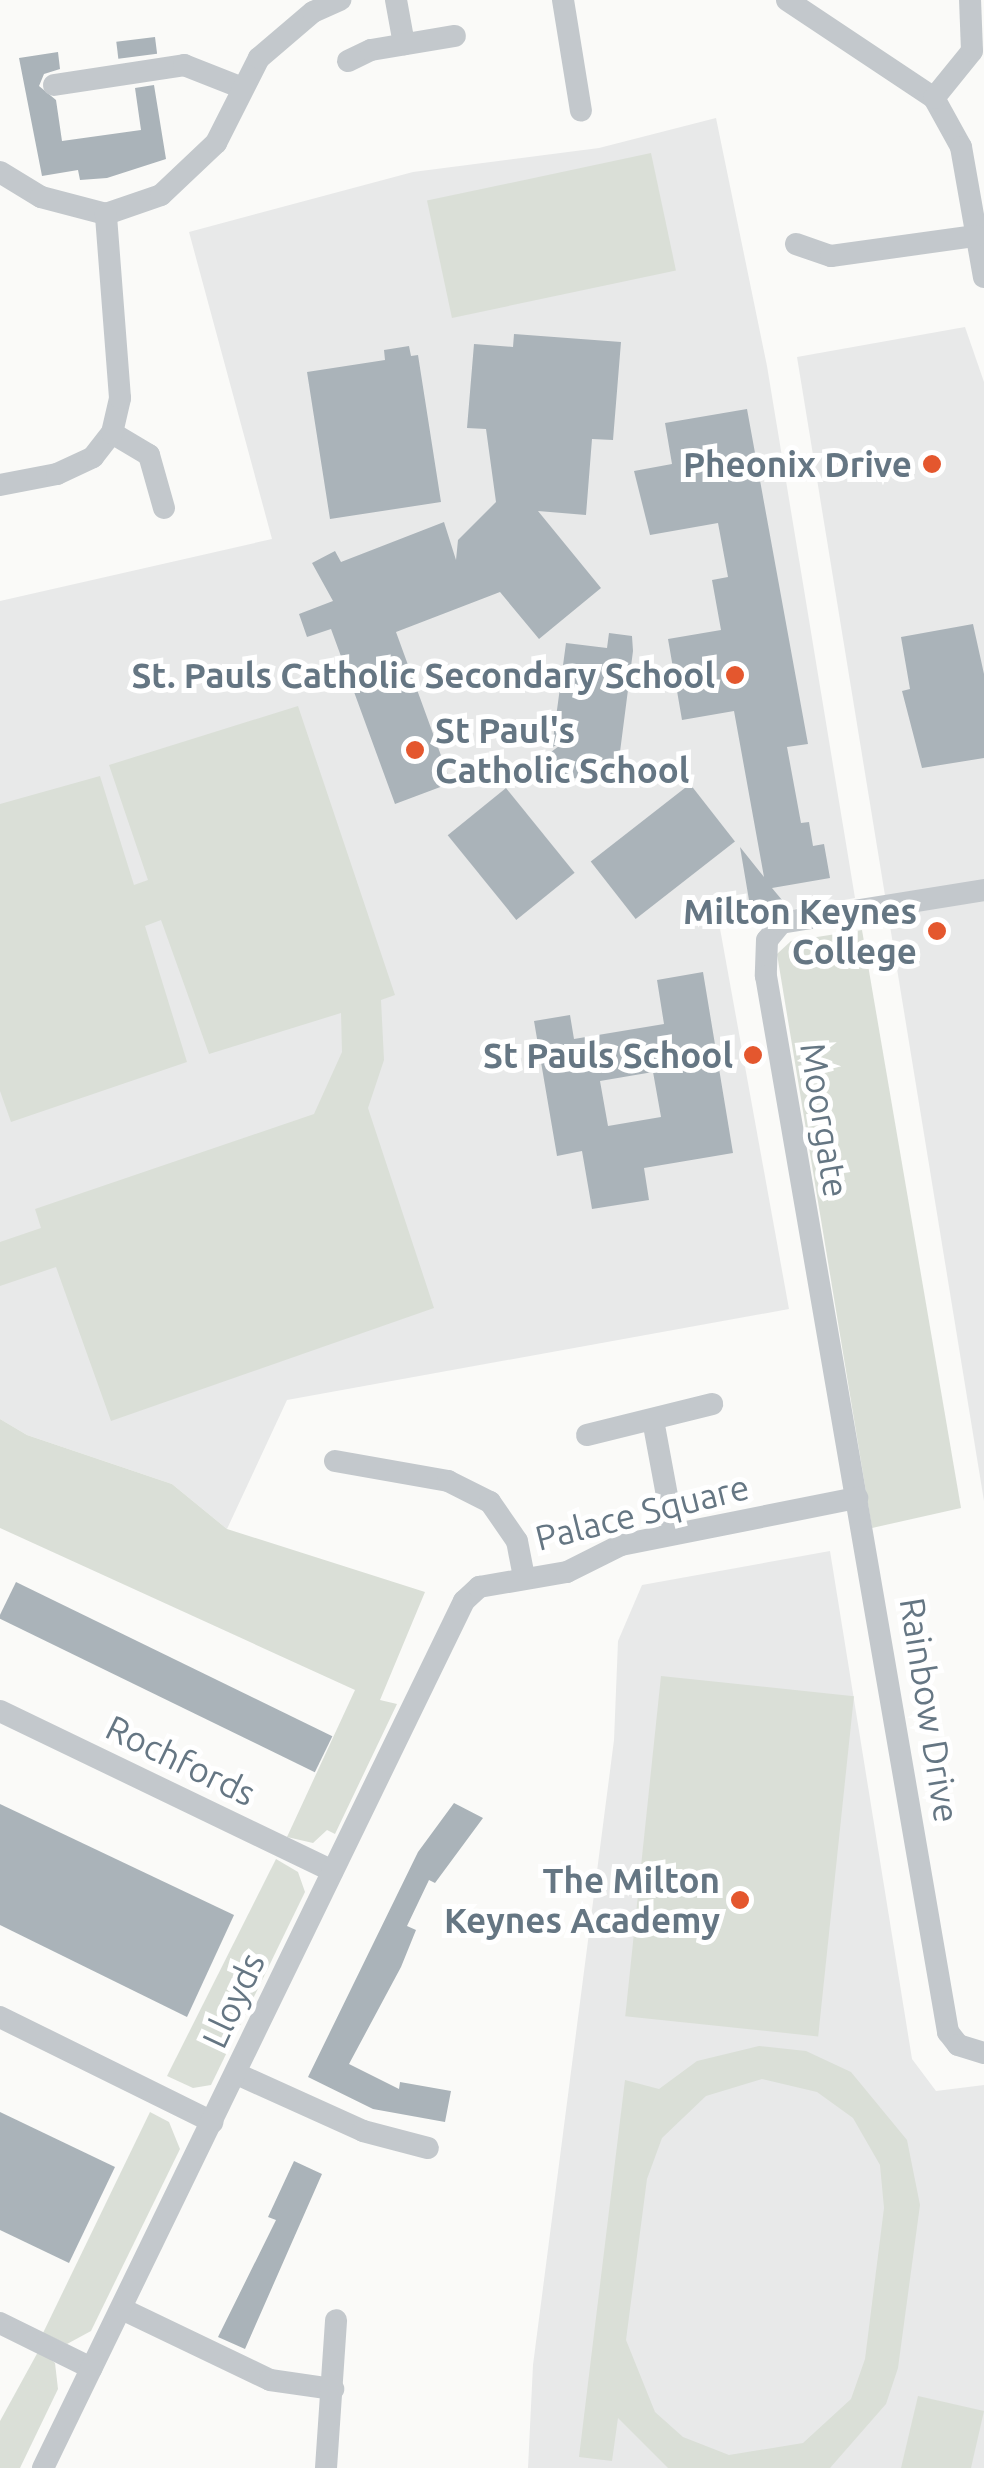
<!DOCTYPE html>
<html>
<head>
<meta charset="utf-8">
<style>
  body { margin:0 }
  #map { position:relative; width:984px; height:2468px; overflow:hidden; background:#fafaf8; font-family:Ubuntu,sans-serif }
  div>[style] { position:absolute }
  .built>* { inset:0; background:#e8e9e9 }
  .green>* { inset:0; background:#dadfd7; transform-origin:0 0 }
  .building>* { inset:0; background:#aab3b9; transform-origin:0 0 }
  .street>* { height:22px; margin:-11px; padding:0 11px; transform-origin:11px; border-radius:11px; background:#c3c8cc }
  .dots>* { width:28px; height:28px; translate:-50% -50%; box-sizing:border-box; border:5px solid #fff; border-radius:50% }
  span { translate:-50% -50%; white-space:nowrap; text-align:center; line-height:1.15; -webkit-text-stroke:10px #fff; paint-order:stroke }
  .poi-label { font-size:35px; color:#657683; font-weight:700 }
  .right { translate:-100% -50%; text-align:right }
  .left { translate:0 -50%; text-align:left }
  .street-label { font-size:35px; color:#657683 }
</style>
</head>
<body>
<div id="map">
  <div class="built">
    <i style="clip-path:polygon(716px 118px,767px 366px,855px 898px,719px 923px,789px 1309px,287px 1400px,227px 1529px,172px 1484px,27px 1435px,0 1419px,0 601px,272px 539px,189px 232px,413px 172px,599px 148px)"></i>
    <i style="clip-path:polygon(965px 327px,984px 382px,984px 1501px,797px 357px)"></i>
    <i style="clip-path:polygon(830px 1551px,912px 2059px,936px 2091px,984px 2085px,984px 2468px,528px 2468px,533px 2365px,614px 1740px,618px 1641px,642px 1585px)"></i>
  </div>
  <div class="green">
    <i style="left:651px;top:153px;width:120px;height:229px;rotate:78deg"></i>
    <i style="clip-path:polygon(298px 706px,395px 995px,381px 1000px,384px 1060px,368px 1108px,434px 1308px,111px 1421px,56px 1267px,0 1286px,0 1242px,41px 1228px,35px 1209px,314px 1114px,342px 1052px,341px 1013px,209px 1054px,161px 920px,145px 926px,187px 1062px,11px 1122px,0 1091px,0 804px,100px 776px,134px 885px,148px 880px,109px 765px)"></i>
    <i style="clip-path:polygon(862px 930px,961px 1508px,872px 1528px,777px 954px,791px 941px)"></i>
    <i style="clip-path:polygon(0 1419px,27px 1435px,172px 1484px,227px 1529px,425px 1592px,380px 1700px,397px 1704px,335px 1834px,327px 1830px,313px 1843px,287px 1837px,355px 1690px,0 1528px)"></i>
    <i style="left:661px;top:1676px;width:194px;height:342px;rotate:6deg"></i>
    <i style="clip-path:polygon(276px 1859px,298px 1872px,305px 1892px,211px 2085px,193px 2088px,167px 2076px)"></i>
    <i style="clip-path:polygon(evenodd,759px 2046px,806px 2051px,851px 2072px,907px 2140px,920px 2205px,898px 2368px,886px 2404px,830px 2468px,668px 2468px,618px 2418px,612px 2461px,579px 2457px,625px 2080px,659px 2089px,697px 2061px,759px 2046px,762px 2079px,817px 2092px,853px 2118px,880px 2165px,884px 2208px,865px 2359px,851px 2399px,803px 2443px,729px 2455px,683px 2437px,655px 2412px,626px 2340px,647px 2179px,662px 2138px,706px 2096px,762px 2079px)"></i>
    <i style="clip-path:polygon(150px 2112px,169px 2122px,180px 2149px,91px 2331px,67px 2344px,43px 2333px)"></i>
    <i style="clip-path:polygon(39px 2350px,55px 2363px,58px 2389px,20px 2468px,0 2468px,0 2421px)"></i>
    <i style="clip-path:polygon(918px 2396px,984px 2411px,971px 2468px,901px 2468px)"></i>
  </div>
  <div class="building">
    <i style="left:155px;top:37px;width:17px;height:39px;rotate:83deg"></i>
    <i style="clip-path:polygon(58px 52px,60px 69px,44px 74px,39px 86px,56px 100px,62px 141px,141px 130px,135px 88px,154px 85px,166px 159px,107px 178px,80px 180px,78px 170px,42px 176px,19px 58px)"></i>
    <i style="clip-path:polygon(514px 334px,621px 342px,613px 440px,592px 439px,586px 515px,538px 511px,601px 588px,539px 639px,500px 592px,396px 632px,451px 783px,395px 804px,331px 629px,307px 637px,299px 614px,333px 601px,312px 563px,335px 551px,341px 562px,444px 522px,456px 560px,458px 540px,496px 502px,486px 429px,467px 428px,474px 344px,513px 347px)"></i>
    <i style="clip-path:polygon(409px 346px,411px 356px,418px 355px,441px 502px,330px 519px,307px 372px,385px 360px,384px 350px)"></i>
    <i style="clip-path:polygon(747px 409px,808px 744px,787px 747px,801px 823px,809px 822px,813px 846px,824px 844px,830px 878px,772px 888px,782px 900px,750px 906px,740px 847px,764px 877px,734px 711px,682px 720px,668px 639px,721px 630px,712px 580px,728px 577px,718px 523px,650px 535px,634px 471px,672px 464px,665px 423px)"></i>
    <i style="clip-path:polygon(973px 624px,984px 674px,984px 758px,922px 768px,902px 691px,910px 689px,901px 637px)"></i>
    <i style="clip-path:polygon(609px 633px,632px 636px,633px 651px,616px 783px,548px 775px,551px 752px,563px 743px,552px 747px,566px 643px,607px 648px)"></i>
    <i style="left:690px;top:784px;width:73px;height:126px;rotate:52deg"></i>
    <i style="left:506px;top:788px;width:109px;height:75px;rotate:51deg"></i>
    <i style="clip-path:polygon(evenodd,703px 972px,733px 1153px,644px 1168px,649px 1200px,592px 1209px,582px 1151px,557px 1156px,534px 1021px,570px 1015px,574px 1039px,664px 1024px,657px 980px,703px 972px,653px 1072px,661px 1117px,608px 1126px,600px 1081px,653px 1072px)"></i>
    <i style="left:16px;top:1582px;width:352px;height:40px;rotate:26deg"></i>
    <i style="clip-path:polygon(454px 1803px,483px 1818px,435px 1883px,429px 1880px,407px 1926px,416px 1930px,401px 1967px,349px 2064px,399px 2089px,400px 2082px,451px 2091px,445px 2122px,373px 2109px,308px 2077px,418px 1852px)"></i>
    <i style="clip-path:polygon(0 1804px,234px 1915px,187px 2017px,0 1925px)"></i>
    <i style="clip-path:polygon(0 2112px,115px 2167px,69px 2263px,0 2230px)"></i>
    <i style="clip-path:polygon(294px 2161px,322px 2174px,245px 2349px,218px 2337px,276px 2220px,268px 2217px)"></i>
  </div>
  <div class="street">
    <i style="left:396px;top:0;width:45px;rotate:79.7deg"></i>
    <i style="left:563px;top:0;width:112px;rotate:80.8deg"></i>
    <i style="left:787px;top:0;width:177px;rotate:33.7deg"></i>
    <i style="left:934px;top:98px;width:56px;rotate:61.1deg"></i>
    <i style="left:961px;top:147px;width:132px;rotate:80deg"></i>
    <i style="left:348px;top:61px;width:25px;rotate:-26deg"></i>
    <i style="left:371px;top:50px;width:85px;rotate:-9.5deg"></i>
    <i style="left:54px;top:85px;width:132px;rotate:-8.7deg"></i>
    <i style="left:184px;top:65px;width:60px;rotate:21.4deg"></i>
    <i style="left:934px;top:98px;width:60px;rotate:-51deg"></i>
    <i style="left:972px;top:51px;width:51px;rotate:-92.2deg"></i>
    <i style="left:0;top:172px;width:48px;rotate:31.4deg"></i>
    <i style="left:41px;top:197px;width:67px;rotate:14.7deg"></i>
    <i style="left:106px;top:214px;width:58px;rotate:-19.1deg"></i>
    <i style="left:161px;top:195px;width:76px;rotate:-43.4deg"></i>
    <i style="left:216px;top:143px;width:95px;rotate:-63.2deg"></i>
    <i style="left:259px;top:58px;width:71px;rotate:-40.4deg"></i>
    <i style="left:313px;top:12px;width:30px;rotate:-24deg"></i>
    <i style="left:796px;top:244px;width:37px;rotate:19deg"></i>
    <i style="left:831px;top:256px;width:146px;rotate:-7.9deg"></i>
    <i style="left:112px;top:433px;width:43px;rotate:30.7deg"></i>
    <i style="left:149px;top:455px;width:55px;rotate:74.2deg"></i>
    <i style="left:0;top:485px;width:58px;rotate:-10.9deg"></i>
    <i style="left:57px;top:474px;width:40px;rotate:-25deg"></i>
    <i style="left:93px;top:457px;width:31px;rotate:-52deg"></i>
    <i style="left:112px;top:433px;width:36px;rotate:-77deg"></i>
    <i style="left:120px;top:398px;width:185px;rotate:-94.4deg"></i>
    <i style="left:984px;top:890px;width:206px;rotate:170.8deg"></i>
    <i style="left:781px;top:923px;width:22px;rotate:129deg"></i>
    <i style="left:767px;top:940px;width:36px;rotate:92deg"></i>
    <i style="left:766px;top:976px;width:1072px;rotate:80.22deg"></i>
    <i style="left:948px;top:2032px;width:16px;rotate:52deg"></i>
    <i style="left:958px;top:2045px;width:27px;rotate:17deg"></i>
    <i style="left:653px;top:1420px;width:115px;rotate:79.5deg"></i>
    <i style="left:587px;top:1435px;width:129px;rotate:-13.9deg"></i>
    <i style="left:335px;top:1461px;width:115px;rotate:10deg"></i>
    <i style="left:448px;top:1481px;width:47px;rotate:26.6deg"></i>
    <i style="left:490px;top:1502px;width:47px;rotate:55.3deg"></i>
    <i style="left:517px;top:1541px;width:37px;rotate:79deg"></i>
    <i style="left:0;top:1711px;width:369px;rotate:25.7deg"></i>
    <i style="left:0;top:2017px;width:237px;rotate:26.3deg"></i>
    <i style="left:237px;top:2074px;width:138px;rotate:24.3deg"></i>
    <i style="left:363px;top:2131px;width:67px;rotate:14.7deg"></i>
    <i style="left:122px;top:2309px;width:164px;rotate:25.6deg"></i>
    <i style="left:270px;top:2380px;width:64px;rotate:8.1deg"></i>
    <i style="left:0;top:2323px;width:102px;rotate:26.3deg"></i>
    <i style="left:43px;top:2468px;width:964px;rotate:-64.1deg"></i>
    <i style="left:464px;top:1601px;width:21px;rotate:-43deg"></i>
    <i style="left:479px;top:1587px;width:89px;rotate:-9.7deg"></i>
    <i style="left:567px;top:1572px;width:60px;rotate:-26.6deg"></i>
    <i style="left:621px;top:1545px;width:241px;rotate:-11.3deg"></i>
    <i style="left:326px;top:2468px;width:148px;rotate:-86.1deg"></i>
  </div>
  <div class="dots">
    <i style="left:932px;top:464px;background:#e4572e"></i>
    <i style="left:735px;top:675px;background:#e4572e"></i>
    <i style="left:415px;top:750px;background:#e4572e"></i>
    <i style="left:937px;top:931px;background:#e4572e"></i>
    <i style="left:753px;top:1055px;background:#e4572e"></i>
    <i style="left:740px;top:1900px;background:#e4572e"></i>
  </div>
  <div class="poi-label">
    <span class="right" style="left:912px;top:464px">Pheonix Drive</span>
    <span class="right" style="left:715px;top:675px">St. Pauls Catholic Secondary School</span>
    <span class="left" style="left:435px;top:750px">St Paul's<br>Catholic School</span>
    <span class="right" style="left:917px;top:931px">Milton Keynes<br>College</span>
    <span class="right" style="left:733px;top:1055px">St Pauls School</span>
    <span class="right" style="left:720px;top:1900px">The Milton<br>Keynes Academy</span>
  </div>
  <div class="street-label">
    <span style="left:825px;top:1120px;rotate:81deg">Moorgate</span>
    <span style="left:642px;top:1512px;rotate:-14deg">Palace Square</span>
    <span style="left:930px;top:1710px;rotate:81deg">Rainbow Drive</span>
    <span style="left:181px;top:1760px;rotate:26deg">Rochfords</span>
    <span style="left:233px;top:2000px;rotate:-65deg">Lloyds</span>
  </div>
</div>
</body>
</html>
